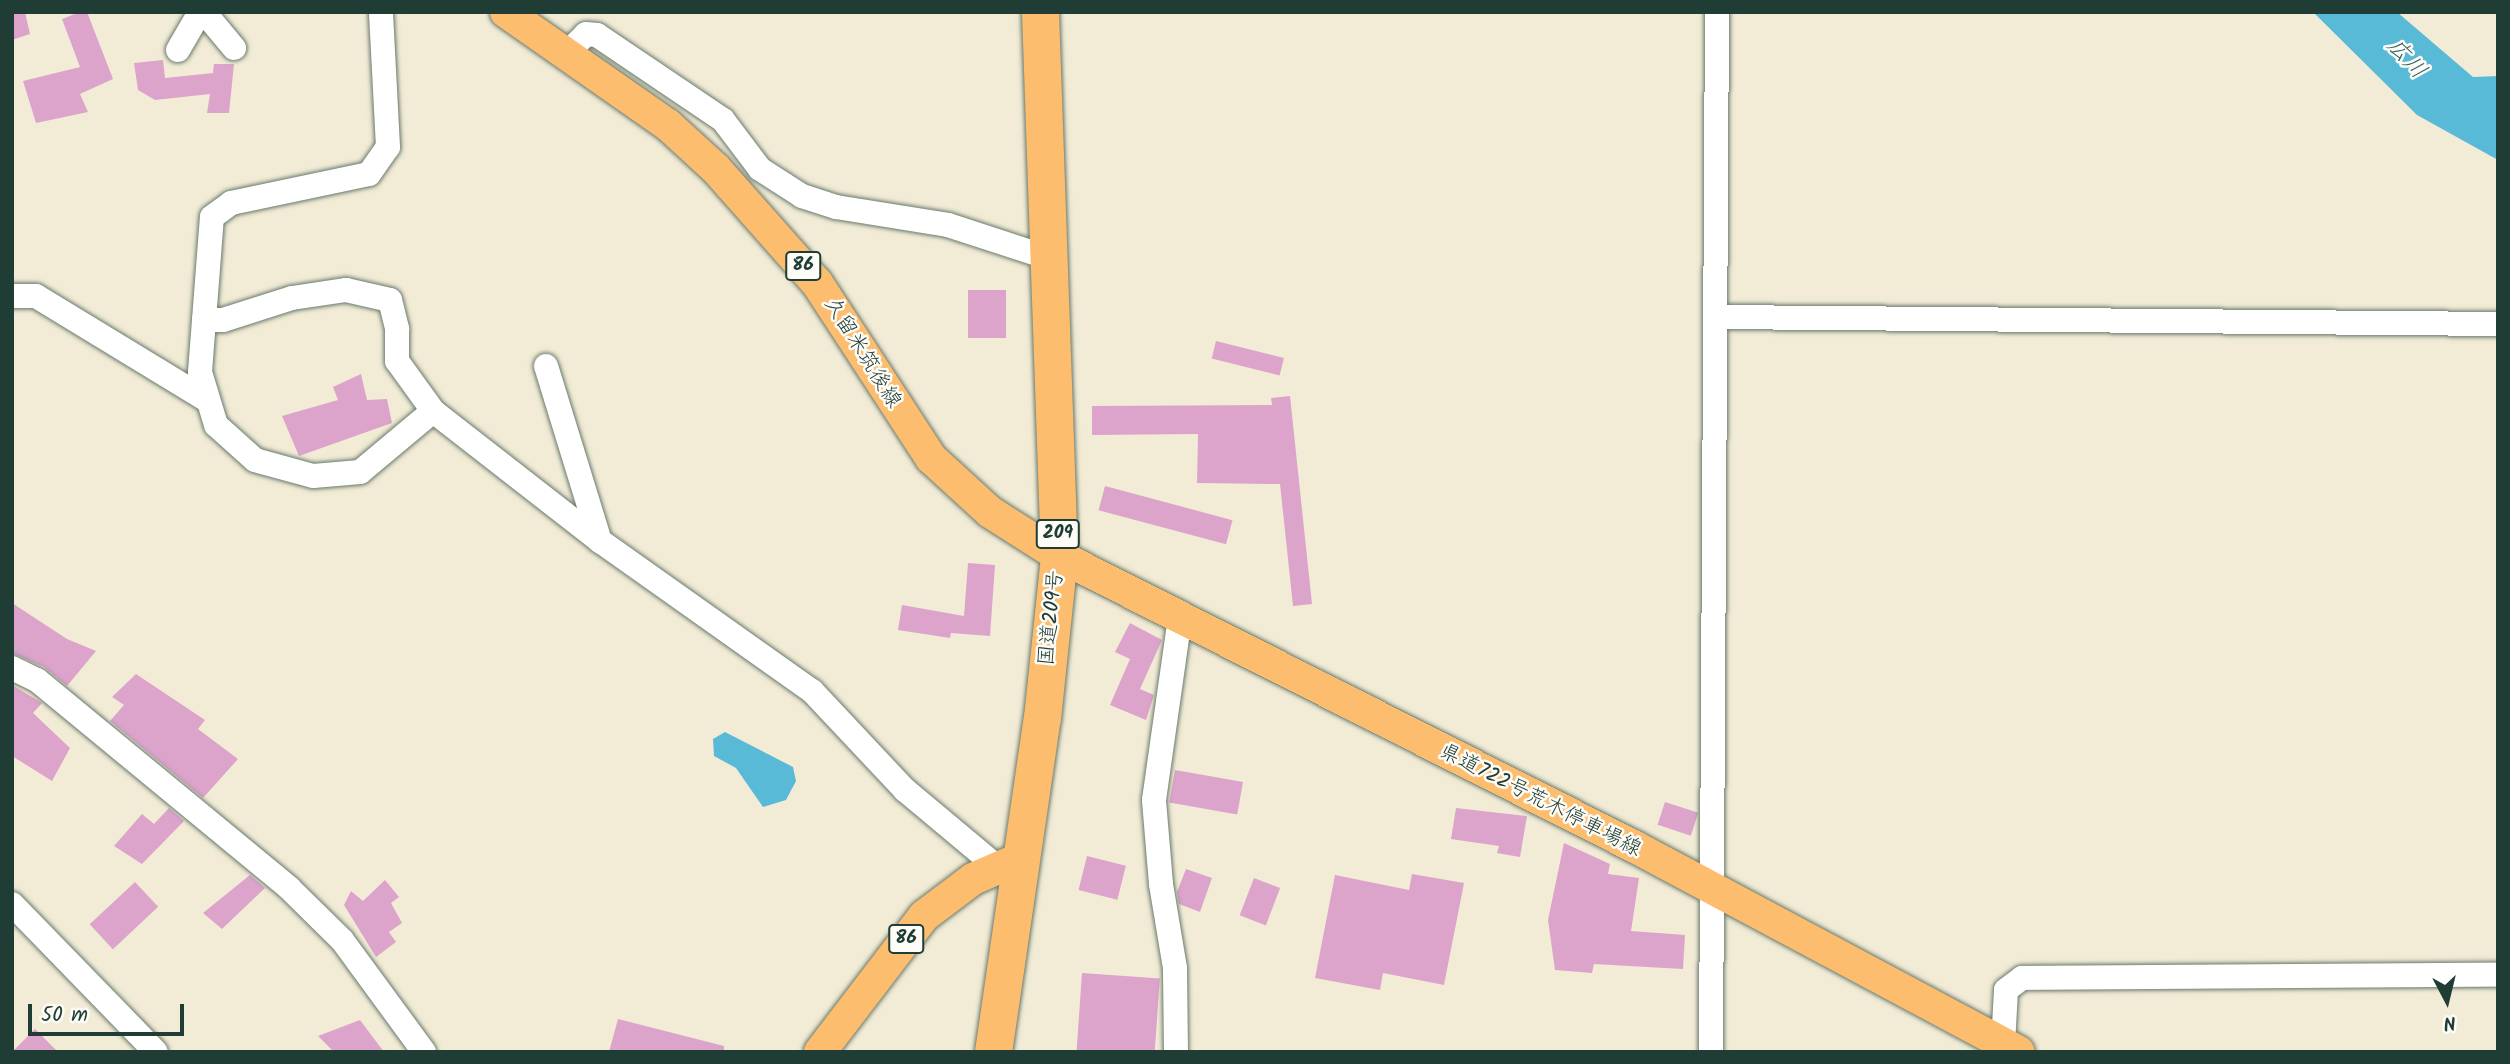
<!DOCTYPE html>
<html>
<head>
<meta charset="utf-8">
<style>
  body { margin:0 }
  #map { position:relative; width:2510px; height:1064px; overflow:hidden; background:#f2ecd6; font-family:Kalam,"Klee One",sans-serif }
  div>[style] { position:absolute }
  .water>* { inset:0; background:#59bad7 }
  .building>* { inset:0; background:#dca4cb; transform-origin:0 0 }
  .roads { filter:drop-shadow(0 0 2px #697a6d) drop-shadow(0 0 2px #697a6d) }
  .minor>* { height:24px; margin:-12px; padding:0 12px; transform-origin:12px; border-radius:12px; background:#fff }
  .major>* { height:32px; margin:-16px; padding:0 16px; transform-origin:16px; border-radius:16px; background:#fcbd6f }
  .highway>* { height:37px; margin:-18.5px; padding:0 18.5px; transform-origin:18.5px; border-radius:18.5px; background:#fcbd6f }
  span { translate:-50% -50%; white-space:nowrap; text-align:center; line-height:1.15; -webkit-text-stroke:5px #fdfcf7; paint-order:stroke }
  .shield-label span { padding:2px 5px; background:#fdfcf7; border:2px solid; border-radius:5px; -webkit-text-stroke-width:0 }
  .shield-label { font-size:19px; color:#1f3d34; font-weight:700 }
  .street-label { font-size:21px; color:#1f3d34 }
  .water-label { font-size:23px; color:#306265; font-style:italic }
  .frame { position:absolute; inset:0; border:14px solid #1f3d34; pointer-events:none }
  .north { position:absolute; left:2412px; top:966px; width:70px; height:70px; -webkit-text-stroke:5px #fdfcf7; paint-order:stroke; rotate:173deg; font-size:19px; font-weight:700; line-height:28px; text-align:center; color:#1f3d34 }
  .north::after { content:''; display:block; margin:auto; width:24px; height:32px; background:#1f3d34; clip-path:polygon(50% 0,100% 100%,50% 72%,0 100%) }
  .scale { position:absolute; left:28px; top:1004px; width:156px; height:32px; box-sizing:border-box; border:4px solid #1f3d34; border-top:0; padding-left:9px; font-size:21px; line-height:24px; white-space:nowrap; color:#1f3d34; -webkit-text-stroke:5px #fdfcf7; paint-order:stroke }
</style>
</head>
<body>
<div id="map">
  <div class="water">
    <i style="clip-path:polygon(2313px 12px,2397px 12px,2473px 77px,2498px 76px,2498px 160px,2417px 115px)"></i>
    <i style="clip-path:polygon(725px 732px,793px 767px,796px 781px,786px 800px,763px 807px,736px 768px,714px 756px,713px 739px)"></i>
  </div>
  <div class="building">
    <i style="clip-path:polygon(12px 12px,25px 12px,30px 34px,12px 40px)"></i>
    <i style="clip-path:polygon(80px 12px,87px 12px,113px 79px,80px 94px,88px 112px,36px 123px,23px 81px,80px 67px,62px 19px)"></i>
    <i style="clip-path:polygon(163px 60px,165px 78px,213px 73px,214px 64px,234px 64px,229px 113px,207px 113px,210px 94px,155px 100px,138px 90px,134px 63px)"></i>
    <i style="left:968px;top:290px;width:38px;height:48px"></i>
    <i style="left:1216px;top:341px;width:70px;height:18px;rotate:14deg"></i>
    <i style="clip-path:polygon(361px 374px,367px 400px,387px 399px,392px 423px,299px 456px,282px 416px,338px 400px,333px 387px)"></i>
    <i style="clip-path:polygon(1290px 396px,1312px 604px,1293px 606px,1280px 484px,1197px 483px,1198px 434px,1092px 435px,1092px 406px,1272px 405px,1271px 398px)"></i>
    <i style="left:1105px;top:486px;width:132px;height:25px;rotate:15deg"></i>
    <i style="clip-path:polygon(968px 563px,995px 565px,990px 636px,951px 633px,950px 638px,898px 630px,902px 605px,964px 616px)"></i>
    <i style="clip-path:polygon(12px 603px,67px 639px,96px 651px,67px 686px,44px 667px,12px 653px)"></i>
    <i style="clip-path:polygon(1130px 623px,1162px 640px,1140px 689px,1154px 695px,1146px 720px,1110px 705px,1130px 659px,1115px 652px)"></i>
    <i style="clip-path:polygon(136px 674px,205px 720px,198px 729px,238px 759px,203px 798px,110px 721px,124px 705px,112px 697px)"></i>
    <i style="clip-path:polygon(12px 685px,42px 703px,33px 713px,70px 748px,52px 781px,12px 756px)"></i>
    <i style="left:1175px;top:770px;width:69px;height:33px;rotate:10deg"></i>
    <i style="left:1665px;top:802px;width:35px;height:24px;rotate:18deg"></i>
    <i style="clip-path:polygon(169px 808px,184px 821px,142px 864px,114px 846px,142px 814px,154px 824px)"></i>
    <i style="clip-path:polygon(1456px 808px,1527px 816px,1520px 857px,1497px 853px,1499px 846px,1451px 839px)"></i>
    <i style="clip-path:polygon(1564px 843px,1610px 864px,1608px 874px,1639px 878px,1631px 931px,1685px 935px,1683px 969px,1594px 964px,1592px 973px,1555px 970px,1548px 920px)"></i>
    <i style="left:1087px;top:856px;width:40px;height:35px;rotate:14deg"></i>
    <i style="clip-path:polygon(1186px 869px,1212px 878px,1200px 912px,1179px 904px,1177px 892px)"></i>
    <i style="clip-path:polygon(1412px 874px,1464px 883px,1444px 985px,1383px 973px,1380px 990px,1315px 978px,1335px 875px,1409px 890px)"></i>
    <i style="clip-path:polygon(250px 875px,265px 888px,222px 929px,203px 913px)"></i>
    <i style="left:1254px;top:878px;width:28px;height:40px;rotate:21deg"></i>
    <i style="clip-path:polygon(385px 880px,399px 897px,391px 903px,402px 923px,389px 932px,396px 942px,376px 957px,344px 905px,351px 891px,363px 901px)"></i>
    <i style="left:135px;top:882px;width:34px;height:62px;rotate:47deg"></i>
    <i style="left:1082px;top:973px;width:78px;height:79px;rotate:4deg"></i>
    <i style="clip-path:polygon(618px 1019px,724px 1046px,724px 1052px,609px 1052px)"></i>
    <i style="clip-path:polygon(360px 1020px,384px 1052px,334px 1052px,318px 1036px)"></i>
    <i style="clip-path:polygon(35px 1029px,58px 1052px,12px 1052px)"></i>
  </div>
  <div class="roads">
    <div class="minor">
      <i style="left:204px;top:12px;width:47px;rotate:50.2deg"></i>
      <i style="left:178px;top:50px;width:44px;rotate:-59.9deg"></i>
      <i style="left:566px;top:54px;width:28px;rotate:-45deg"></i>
      <i style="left:586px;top:34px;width:11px;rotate:5deg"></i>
      <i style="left:597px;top:35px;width:152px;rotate:34deg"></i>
      <i style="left:723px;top:120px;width:61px;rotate:52.9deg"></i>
      <i style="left:760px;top:169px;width:50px;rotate:32.7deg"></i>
      <i style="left:802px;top:196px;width:36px;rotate:18deg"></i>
      <i style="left:836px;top:207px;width:113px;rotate:9.1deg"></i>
      <i style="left:948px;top:225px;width:106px;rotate:18.1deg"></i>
      <i style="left:12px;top:296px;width:24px"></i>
      <i style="left:36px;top:296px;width:200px;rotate:31.3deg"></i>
      <i style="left:1717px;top:317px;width:781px;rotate:0.51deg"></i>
      <i style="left:204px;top:320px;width:19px"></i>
      <i style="left:223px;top:320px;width:72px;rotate:-17.7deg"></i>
      <i style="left:292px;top:298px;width:55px;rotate:-8.4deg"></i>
      <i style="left:346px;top:290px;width:45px;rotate:12.8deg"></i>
      <i style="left:390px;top:300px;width:30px;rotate:76deg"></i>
      <i style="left:397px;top:329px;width:32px;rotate:90deg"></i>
      <i style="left:397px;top:361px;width:62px;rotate:54.2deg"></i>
      <i style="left:433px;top:411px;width:95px;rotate:140.1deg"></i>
      <i style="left:360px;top:472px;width:47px;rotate:175.1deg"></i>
      <i style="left:313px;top:476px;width:60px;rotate:-164.6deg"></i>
      <i style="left:255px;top:460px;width:52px;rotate:-138.1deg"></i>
      <i style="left:216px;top:425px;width:55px;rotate:-106.8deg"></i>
      <i style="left:200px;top:372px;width:52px;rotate:-85.6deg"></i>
      <i style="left:204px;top:320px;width:103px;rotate:-85.6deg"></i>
      <i style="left:212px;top:217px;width:24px;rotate:-36deg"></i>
      <i style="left:231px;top:203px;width:141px;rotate:-11.9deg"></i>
      <i style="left:369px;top:174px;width:33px;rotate:-55deg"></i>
      <i style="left:388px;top:147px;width:135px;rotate:-93deg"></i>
      <i style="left:546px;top:366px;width:183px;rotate:72.9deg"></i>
      <i style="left:600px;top:541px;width:260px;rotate:35.3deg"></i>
      <i style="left:812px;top:691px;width:136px;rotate:46.8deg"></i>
      <i style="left:905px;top:790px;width:119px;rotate:39.9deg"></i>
      <i style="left:433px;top:411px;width:212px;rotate:37.9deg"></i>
      <i style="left:12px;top:668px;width:28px;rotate:26deg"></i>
      <i style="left:37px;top:680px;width:327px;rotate:39.5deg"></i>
      <i style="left:289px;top:888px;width:74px;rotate:44.5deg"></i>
      <i style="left:342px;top:940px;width:139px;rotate:53.8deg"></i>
      <i style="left:12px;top:904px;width:206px;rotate:45.8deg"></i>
      <i style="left:2003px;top:1044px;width:54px;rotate:-86.8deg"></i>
      <i style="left:2006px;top:990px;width:20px;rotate:-37deg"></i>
      <i style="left:2022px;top:978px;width:476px;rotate:-0.4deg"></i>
      <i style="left:1176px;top:1052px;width:84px;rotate:-90.7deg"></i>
      <i style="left:1175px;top:968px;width:85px;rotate:-99.5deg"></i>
      <i style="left:1161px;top:884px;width:84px;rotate:-94.8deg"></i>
      <i style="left:1154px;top:800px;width:184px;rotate:-81.9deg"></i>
      <i style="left:1711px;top:1052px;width:1040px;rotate:-89.67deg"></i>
    </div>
    <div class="major">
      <i style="left:506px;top:12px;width:198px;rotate:34.9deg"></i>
      <i style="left:668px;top:125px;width:65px;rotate:42.5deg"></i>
      <i style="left:716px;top:169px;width:152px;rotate:48.5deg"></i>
      <i style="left:817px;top:283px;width:209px;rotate:56.9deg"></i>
      <i style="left:931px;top:458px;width:80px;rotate:42.5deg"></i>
      <i style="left:990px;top:512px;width:82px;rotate:32.5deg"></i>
      <i style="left:1059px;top:556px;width:645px;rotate:26.8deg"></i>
      <i style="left:1635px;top:847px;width:435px;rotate:28.1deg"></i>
      <i style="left:820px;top:1052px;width:171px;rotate:-52.6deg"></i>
      <i style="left:924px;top:916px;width:61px;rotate:-37.1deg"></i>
      <i style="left:973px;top:879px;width:52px;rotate:-23.6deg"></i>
    </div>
    <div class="highway">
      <i style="left:993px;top:1052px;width:338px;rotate:-81.7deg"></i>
      <i style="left:1042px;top:718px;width:163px;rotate:-84deg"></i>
      <i style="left:1059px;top:556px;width:544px;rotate:-92deg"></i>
    </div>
  </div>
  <div class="shield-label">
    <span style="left:803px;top:266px">86</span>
    <span style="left:1058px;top:534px">209</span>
    <span style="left:906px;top:939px">86</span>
  </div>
  <div class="street-label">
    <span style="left:862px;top:353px;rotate:58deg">久留米筑後線</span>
    <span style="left:1052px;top:618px;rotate:-84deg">国道209号</span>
    <span style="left:1540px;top:801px;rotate:27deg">県道722号荒木停車場線</span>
  </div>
  <div class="water-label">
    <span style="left:2406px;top:59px;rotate:47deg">広川</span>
  </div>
  <div class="frame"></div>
  <div class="north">N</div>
  <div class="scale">50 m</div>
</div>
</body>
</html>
